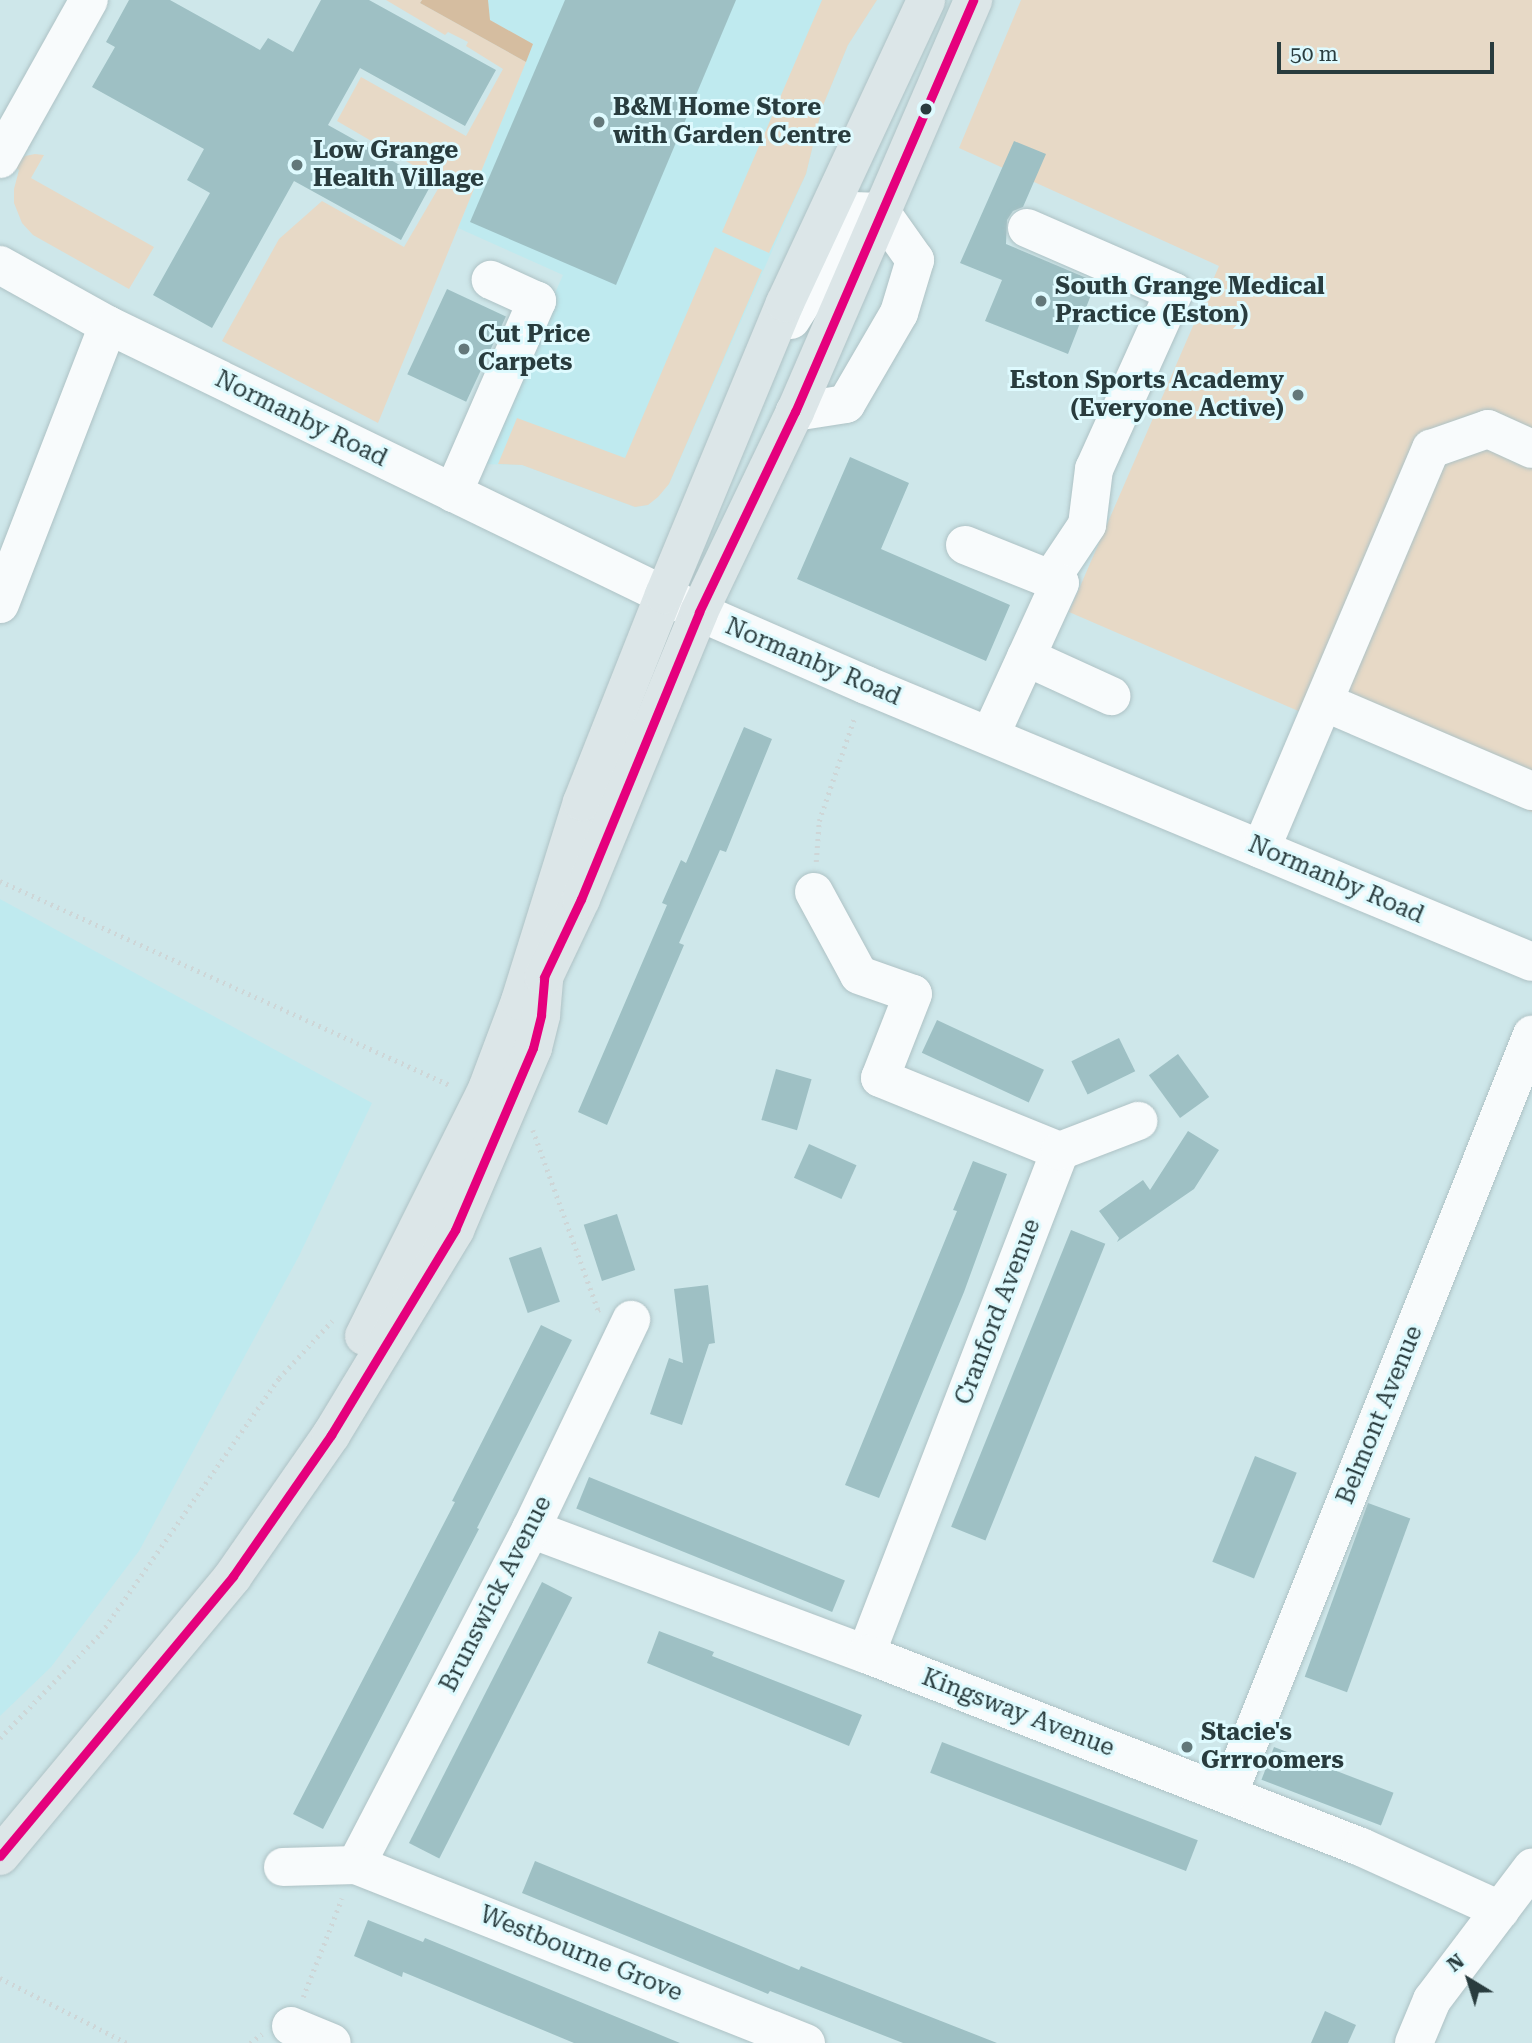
<!DOCTYPE html>
<html>
<head>
<meta charset="utf-8">
<style>
  body { margin:0 }
  #map { position:relative; width:1532px; height:2043px; overflow:hidden; background:#cee7ea; font-family:"Roboto Serif",serif }
  div>[style] { position:absolute }
  .built>* { inset:0; background:#bfeaef }
  .green>* { inset:0; background:#e7d9c6 }
  .forest>* { inset:0; background:#d5bda0 }
  .building>* { inset:0; background:#9ec0c4; transform-origin:0 0 }
  .path>* { height:4.5px; margin-top:-2.25px; transform-origin:0; background:repeating-linear-gradient(90deg,#ced6d7 0 2px,transparent 0 7px) }
  .roads { filter:drop-shadow(0 0 2px #aec2c5) drop-shadow(0 0 2px #aec2c5) }
  .minor>* { height:38px; margin:-19px; padding:0 19px; transform-origin:19px; border-radius:19px; background:#f8fbfc }
  .major>* { height:38px; margin:-19px; padding:0 19px; transform-origin:19px; border-radius:19px; background:#dce6e8 }
  .bus-1>* { height:9px; margin:-4.5px; padding:0 4.5px; transform-origin:4.5px; border-radius:4.5px; background:#e5007d }
  .dots>* { width:19px; height:19px; translate:-50% -50%; box-sizing:border-box; border:4px solid #defafe; border-radius:50% }
  span { translate:-50% -50%; white-space:nowrap; text-align:center; line-height:1.15; -webkit-text-stroke:6px #defafe; paint-order:stroke }
  .poi-label { font-size:24px; color:#293c3e; font-weight:700 }
  .left { translate:0 -50%; text-align:left }
  .right { translate:-100% -50%; text-align:right }
  .street-label { font-size:24px; color:#293c3e }
  .north { position:absolute; left:1434px; top:1945px; width:70px; height:70px; -webkit-text-stroke:5px #defafe; paint-order:stroke; rotate:322deg; font-size:19px; font-weight:700; line-height:28px; text-align:center; color:#293c3e }
  .north::after { content:''; display:block; margin:auto; width:24px; height:32px; background:#293c3e; clip-path:polygon(50% 0,100% 100%,50% 72%,0 100%) }
  .scale { position:absolute; left:1277px; top:42px; width:217px; height:32px; box-sizing:border-box; border:4px solid #293c3e; border-top:0; padding-left:9px; font-size:21px; line-height:24px; white-space:nowrap; color:#293c3e; -webkit-text-stroke:5px #defafe; paint-order:stroke }
</style>
</head>
<body>
<div id="map">
  <div class="built">
    <i style="clip-path:polygon(488px 0,877px 0,848px 45px,822px 108px,806px 174px,669px 484px,648px 505px,635px 507px,522px 465px,480px 464px,563px 275px,458px 228px,533px 44px,490px 20px)"></i>
    <i style="clip-path:polygon(0 899px,372px 1103px,299px 1256px,139px 1551px,51px 1667px,0 1716px)"></i>
  </div>
  <div class="green">
    <i style="clip-path:polygon(386px 0,422px 0,420px 3px,526px 62px,378px 423px,222px 341px,279px 239px,322px 201px,404px 247px,442px 182px,337px 121px,361px 77px,466px 136px,503px 69px,466px 46px,468px 42px,448px 32px,445px 35px)"></i>
    <i style="clip-path:polygon(822px 0,877px 0,848px 45px,822px 108px,806px 174px,769px 253px,722px 232px)"></i>
    <i style="clip-path:polygon(1021px 0,1532px 0,1532px 812px,1069px 612px,1219px 266px,959px 148px)"></i>
    <i style="clip-path:polygon(35px 154px,44px 155px,31px 178px,154px 247px,129px 289px,33px 235px,22px 223px,14px 203px,14px 189px,19px 170px,13px 166px,25px 156px)"></i>
    <i style="clip-path:polygon(715px 247px,762px 270px,669px 484px,658px 497px,648px 505px,635px 507px,522px 465px,498px 464px,517px 418px,625px 458px)"></i>
  </div>
  <div class="forest">
    <i style="clip-path:polygon(422px 0,488px 0,490px 20px,533px 44px,526px 62px,420px 3px)"></i>
  </div>
  <div class="building">
    <i style="clip-path:polygon(129px 0,170px 0,260px 50px,268px 38px,293px 52px,321px 0,369px 0,496px 70px,465px 126px,360px 68px,328px 125px,432px 183px,401px 240px,294px 181px,212px 328px,153px 295px,210px 193px,187px 180px,204px 149px,92px 87px,115px 47px,106px 42px)"></i>
    <i style="clip-path:polygon(565px 0,736px 0,616px 285px,470px 222px)"></i>
    <i style="clip-path:polygon(1014px 141px,1046px 154px,1023px 207px,1013px 211px,1007px 220px,1006px 244px,1096px 282px,1068px 354px,985px 321px,1002px 280px,960px 263px)"></i>
    <i style="left:447px;top:289px;width:65px;height:94px;rotate:25deg"></i>
    <i style="clip-path:polygon(850px 457px,909px 483px,881px 549px,1010px 605px,986px 661px,797px 579px)"></i>
    <i style="clip-path:polygon(744px 727px,772px 739px,726px 852px,720px 850px,679px 943px,684px 945px,607px 1125px,578px 1112px,667px 905px,662px 903px,681px 860px,686px 863px)"></i>
    <i style="left:937px;top:1020px;width:118px;height:36px;rotate:25deg"></i>
    <i style="left:1119px;top:1038px;width:37px;height:53px;rotate:64deg"></i>
    <i style="left:1178px;top:1054px;width:53px;height:36px;rotate:54deg"></i>
    <i style="left:776px;top:1069px;width:37px;height:53px;rotate:16deg"></i>
    <i style="clip-path:polygon(1188px 1131px,1219px 1150px,1194px 1189px,1117px 1242px,1119px 1238px,1099px 1211px,1143px 1180px,1150px 1190px)"></i>
    <i style="left:809px;top:1144px;width:52px;height:37px;rotate:24deg"></i>
    <i style="clip-path:polygon(973px 1161px,1007px 1174px,964px 1292px,879px 1498px,845px 1485px,957px 1211px,953px 1210px)"></i>
    <i style="left:617px;top:1214px;width:59px;height:35px;rotate:72deg"></i>
    <i style="left:1071px;top:1230px;width:37px;height:320px;rotate:22deg"></i>
    <i style="left:541px;top:1247px;width:58px;height:34px;rotate:71deg"></i>
    <i style="clip-path:polygon(708px 1285px,715px 1343px,709px 1344px,682px 1425px,650px 1414px,669px 1358px,683px 1363px,674px 1289px)"></i>
    <i style="clip-path:polygon(541px 1325px,572px 1340px,477px 1528px,479px 1529px,323px 1829px,293px 1814px,455px 1502px,452px 1501px)"></i>
    <i style="left:1255px;top:1456px;width:45px;height:114px;rotate:22deg"></i>
    <i style="left:589px;top:1477px;width:276px;height:34px;rotate:22deg"></i>
    <i style="left:1368px;top:1503px;width:45px;height:185px;rotate:20deg"></i>
    <i style="left:542px;top:1582px;width:34px;height:293px;rotate:27deg"></i>
    <i style="clip-path:polygon(659px 1631px,714px 1652px,712px 1656px,862px 1715px,849px 1746px,647px 1663px)"></i>
    <i style="left:942px;top:1742px;width:274px;height:33px;rotate:21deg"></i>
    <i style="left:1274px;top:1747px;width:128px;height:35px;rotate:21deg"></i>
    <i style="clip-path:polygon(535px 1861px,799px 1970px,801px 1966px,997px 2043px,903px 2043px,770px 1991px,768px 1994px,522px 1893px)"></i>
    <i style="clip-path:polygon(368px 1920px,423px 1942px,425px 1938px,680px 2043px,574px 2043px,403px 1972px,402px 1977px,354px 1956px)"></i>
    <i style="clip-path:polygon(1325px 2011px,1356px 2025px,1348px 2043px,1311px 2043px)"></i>
  </div>
  <div class="path">
    <i style="left:816px;top:862px;width:41px;rotate:-85.8deg"></i>
    <i style="left:819px;top:821px;width:111px;rotate:-71.1deg"></i>
    <i style="left:0;top:881px;width:496px;rotate:24.4deg"></i>
    <i style="left:533px;top:1130px;width:191px;rotate:70.1deg"></i>
    <i style="left:598px;top:1310px;width:2px;rotate:-27deg"></i>
    <i style="left:0;top:1738px;width:146px;rotate:-46.1deg"></i>
    <i style="left:101px;top:1633px;width:311px;rotate:-55.1deg"></i>
    <i style="left:279px;top:1378px;width:78px;rotate:-47.1deg"></i>
    <i style="left:0;top:1978px;width:143px;rotate:27.1deg"></i>
    <i style="left:303px;top:1997px;width:106px;rotate:-68.5deg"></i>
    <i style="left:250px;top:2043px;width:15px;rotate:-37deg"></i>
  </div>
  <div class="roads">
    <div class="minor">
      <i style="left:0;top:159px;width:182px;rotate:-60.8deg"></i>
      <i style="left:1027px;top:228px;width:160px;rotate:23.5deg"></i>
      <i style="left:1174px;top:292px;width:194px;rotate:114.3deg"></i>
      <i style="left:1094px;top:469px;width:56px;rotate:97.1deg"></i>
      <i style="left:1087px;top:525px;width:65px;rotate:123.7deg"></i>
      <i style="left:0;top:265px;width:124px;rotate:29.1deg"></i>
      <i style="left:108px;top:325px;width:657px;rotate:25.9deg"></i>
      <i style="left:699px;top:612px;width:182px;rotate:23.6deg"></i>
      <i style="left:866px;top:685px;width:721px;rotate:22.58deg"></i>
      <i style="left:791px;top:320px;width:72px;rotate:-57.4deg"></i>
      <i style="left:830px;top:259px;width:53px;rotate:-64.4deg"></i>
      <i style="left:853px;top:211px;width:28px;rotate:2deg"></i>
      <i style="left:881px;top:212px;width:59px;rotate:54.7deg"></i>
      <i style="left:915px;top:260px;width:55px;rotate:106.8deg"></i>
      <i style="left:899px;top:313px;width:105px;rotate:120.2deg"></i>
      <i style="left:846px;top:404px;width:52px;rotate:171.1deg"></i>
      <i style="left:453px;top:493px;width:210px;rotate:-66.4deg"></i>
      <i style="left:537px;top:301px;width:51px;rotate:-155.5deg"></i>
      <i style="left:965px;top:545px;width:102px;rotate:21.8deg"></i>
      <i style="left:1060px;top:583px;width:168px;rotate:114.6deg"></i>
      <i style="left:0;top:604px;width:299px;rotate:-68.8deg"></i>
      <i style="left:1026px;top:657px;width:94px;rotate:24.6deg"></i>
      <i style="left:1324px;top:702px;width:226px;rotate:23.2deg"></i>
      <i style="left:1261px;top:849px;width:435px;rotate:-67deg"></i>
      <i style="left:1431px;top:449px;width:60px;rotate:-19.3deg"></i>
      <i style="left:1488px;top:429px;width:48px;rotate:24.4deg"></i>
      <i style="left:814px;top:892px;width:94px;rotate:61.5deg"></i>
      <i style="left:859px;top:975px;width:57px;rotate:19.4deg"></i>
      <i style="left:913px;top:994px;width:90px;rotate:111.4deg"></i>
      <i style="left:880px;top:1078px;width:194px;rotate:22.1deg"></i>
      <i style="left:1060px;top:1151px;width:539px;rotate:111.09deg"></i>
      <i style="left:1060px;top:1151px;width:84px;rotate:-21deg"></i>
      <i style="left:531px;top:1529px;width:358px;rotate:20.5deg"></i>
      <i style="left:866px;top:1654px;width:531px;rotate:21.3deg"></i>
      <i style="left:1361px;top:1847px;width:153px;rotate:24.4deg"></i>
      <i style="left:1228px;top:1795px;width:819px;rotate:-68.2deg"></i>
      <i style="left:356px;top:1865px;width:379px;rotate:-62.5deg"></i>
      <i style="left:531px;top:1529px;width:232px;rotate:-64.4deg"></i>
      <i style="left:283px;top:1867px;width:73px;rotate:-1.6deg"></i>
      <i style="left:356px;top:1865px;width:484px;rotate:21.6deg"></i>
      <i style="left:291px;top:2026px;width:44px;rotate:22.5deg"></i>
      <i style="left:1414px;top:2043px;width:47px;rotate:-67.3deg"></i>
      <i style="left:1432px;top:2000px;width:166px;rotate:-52.9deg"></i>
    </div>
    <div class="major">
      <i style="left:364px;top:1336px;width:276px;rotate:-63.5deg"></i>
      <i style="left:487px;top:1089px;width:94px;rotate:-69.4deg"></i>
      <i style="left:520px;top:1001px;width:208px;rotate:-72.7deg"></i>
      <i style="left:582px;top:802px;width:223px;rotate:-68.4deg"></i>
      <i style="left:664px;top:595px;width:316px;rotate:-67.5deg"></i>
      <i style="left:785px;top:303px;width:334px;rotate:-65deg"></i>
      <i style="left:0;top:1856px;width:364px;rotate:-50.2deg"></i>
      <i style="left:233px;top:1576px;width:172px;rotate:-55.2deg"></i>
      <i style="left:331px;top:1435px;width:240px;rotate:-58.8deg"></i>
      <i style="left:455px;top:1230px;width:198px;rotate:-66.8deg"></i>
      <i style="left:533px;top:1048px;width:34px;rotate:-76deg"></i>
      <i style="left:541px;top:1015px;width:38px;rotate:-85deg"></i>
      <i style="left:544px;top:977px;width:86px;rotate:-64.6deg"></i>
      <i style="left:581px;top:899px;width:310px;rotate:-67.6deg"></i>
      <i style="left:699px;top:612px;width:222px;rotate:-64.4deg"></i>
      <i style="left:795px;top:412px;width:449px;rotate:-66.6deg"></i>
    </div>
  </div>
  <div class="bus-1">
    <i style="left:0;top:1856px;width:364px;rotate:-50.2deg"></i>
    <i style="left:233px;top:1576px;width:172px;rotate:-55.2deg"></i>
    <i style="left:331px;top:1435px;width:240px;rotate:-58.8deg"></i>
    <i style="left:455px;top:1230px;width:198px;rotate:-66.8deg"></i>
    <i style="left:533px;top:1048px;width:34px;rotate:-76deg"></i>
    <i style="left:541px;top:1015px;width:38px;rotate:-85deg"></i>
    <i style="left:544px;top:977px;width:86px;rotate:-64.6deg"></i>
    <i style="left:581px;top:899px;width:310px;rotate:-67.6deg"></i>
    <i style="left:699px;top:612px;width:222px;rotate:-64.4deg"></i>
    <i style="left:795px;top:412px;width:449px;rotate:-66.6deg"></i>
  </div>
  <div class="dots">
    <i style="left:926px;top:109px;background:#293c3e"></i>
    <i style="left:599px;top:122px;background:#63787a"></i>
    <i style="left:297px;top:165px;background:#63787a"></i>
    <i style="left:1041px;top:301px;background:#63787a"></i>
    <i style="left:464px;top:349px;background:#63787a"></i>
    <i style="left:1298px;top:395px;background:#63787a"></i>
    <i style="left:1187px;top:1747px;background:#63787a"></i>
  </div>
  <div class="poi-label">
    <span class="left" style="left:613px;top:122px">B&amp;M Home Store<br>with Garden Centre</span>
    <span class="left" style="left:313px;top:165px">Low Grange<br>Health Village</span>
    <span class="left" style="left:1055px;top:301px">South Grange Medical<br>Practice (Eston)</span>
    <span class="left" style="left:478px;top:349px">Cut Price<br>Carpets</span>
    <span class="right" style="left:1284px;top:395px">Eston Sports Academy<br>(Everyone Active)</span>
    <span class="left" style="left:1201px;top:1747px">Stacie's<br>Grrroomers</span>
  </div>
  <div class="street-label">
    <span style="left:301px;top:419px;rotate:26deg">Normanby Road</span>
    <span style="left:813px;top:662px;rotate:23deg">Normanby Road</span>
    <span style="left:1336px;top:880px;rotate:23deg">Normanby Road</span>
    <span style="left:998px;top:1312px;rotate:-69deg">Cranford Avenue</span>
    <span style="left:1380px;top:1415px;rotate:-68deg">Belmont Avenue</span>
    <span style="left:496px;top:1594px;rotate:-63deg">Brunswick Avenue</span>
    <span style="left:1018px;top:1713px;rotate:21deg">Kingsway Avenue</span>
    <span style="left:581px;top:1954px;rotate:22deg">Westbourne Grove</span>
  </div>
  <div class="north">N</div>
  <div class="scale">50 m</div>
</div>
</body>
</html>
